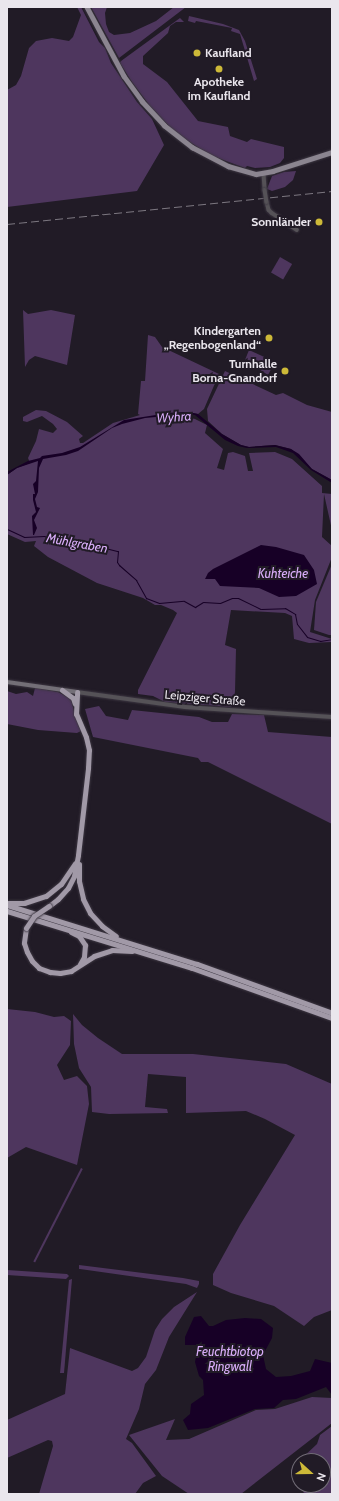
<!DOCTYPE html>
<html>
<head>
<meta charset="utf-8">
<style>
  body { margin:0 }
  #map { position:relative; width:339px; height:1501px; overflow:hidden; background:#211b26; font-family:Cabin,sans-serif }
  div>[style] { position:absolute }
  .green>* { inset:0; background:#4e365e; transform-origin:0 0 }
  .water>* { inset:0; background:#170026 }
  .stream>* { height:1px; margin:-0.5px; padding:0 0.5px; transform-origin:0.5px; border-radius:0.5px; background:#170026 }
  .roads { filter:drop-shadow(0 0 1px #3d3742) drop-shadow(0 0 1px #3d3742) }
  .tertiary>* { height:3.5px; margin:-1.75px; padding:0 1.75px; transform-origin:1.75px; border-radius:1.75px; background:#555257 }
  .secondary>* { height:4px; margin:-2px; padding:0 2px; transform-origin:2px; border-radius:2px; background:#736f77 }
  .primary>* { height:4.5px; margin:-2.25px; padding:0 2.25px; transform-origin:2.25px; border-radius:2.25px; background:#8b8590 }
  .motorway>* { height:5px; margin:-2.5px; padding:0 2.5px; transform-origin:2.5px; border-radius:2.5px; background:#a199a7 }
  .rail>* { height:1px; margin-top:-0.5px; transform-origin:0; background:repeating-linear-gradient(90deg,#7c7780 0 8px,transparent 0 12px) }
  .bridges { filter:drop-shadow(0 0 1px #3d3742) drop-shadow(0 0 1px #3d3742) }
  .tertiary-bridge>* { height:3.5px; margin:-1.75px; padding:0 1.75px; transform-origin:1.75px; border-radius:1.75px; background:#555257 }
  .motorway-bridge>* { height:5px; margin:-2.5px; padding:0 2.5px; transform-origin:2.5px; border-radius:2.5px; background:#a199a7 }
  .dots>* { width:11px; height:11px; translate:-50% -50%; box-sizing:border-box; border:2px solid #211b26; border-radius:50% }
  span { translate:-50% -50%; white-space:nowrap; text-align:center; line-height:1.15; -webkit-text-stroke:4px #211b26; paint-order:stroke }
  .poi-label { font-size:12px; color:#eae6ed; font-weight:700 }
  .left { translate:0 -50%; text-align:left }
  .right { translate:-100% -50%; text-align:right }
  .street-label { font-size:12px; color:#eae6ed }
  .water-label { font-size:13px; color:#d9adf9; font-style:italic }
  .frame { position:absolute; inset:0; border:8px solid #eae6ed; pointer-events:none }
  .north { position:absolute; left:291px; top:1453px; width:40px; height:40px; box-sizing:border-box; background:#211b26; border:1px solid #716c76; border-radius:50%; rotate:111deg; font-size:11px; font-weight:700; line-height:16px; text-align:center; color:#eae6ed }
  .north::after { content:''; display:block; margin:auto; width:14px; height:18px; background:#cdb938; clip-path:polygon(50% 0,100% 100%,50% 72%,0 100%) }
</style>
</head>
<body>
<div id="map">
  <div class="green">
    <i style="clip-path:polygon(77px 7px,81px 7px,99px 42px,105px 48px,111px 63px,137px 102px,152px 119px,164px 145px,137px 191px,7px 207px,7px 90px,16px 85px,21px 76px,29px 48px,36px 41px,52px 38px,69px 41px,73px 37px,81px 15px)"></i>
    <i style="clip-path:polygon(91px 7px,107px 7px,105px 13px,106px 24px,109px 32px,114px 35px,130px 33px,156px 21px,174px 7px,186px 7px,119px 58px)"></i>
    <i style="clip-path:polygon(189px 16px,223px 24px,239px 30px,245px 41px,257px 79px,254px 81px,240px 34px,231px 31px,232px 28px,196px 21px,195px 23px,188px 21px)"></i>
    <i style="clip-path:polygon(180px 18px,184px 22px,176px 22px,170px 26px,168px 33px,143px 56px,143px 64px,167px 82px,198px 121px,228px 127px,230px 136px,247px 142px,251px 139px,284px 147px,284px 158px,280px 163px,270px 167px,255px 168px,247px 166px,245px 168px,210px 155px,182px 137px,171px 128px,150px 106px,132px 82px,120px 63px,121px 61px)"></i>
    <i style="clip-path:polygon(296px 171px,293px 180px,285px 187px,272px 191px,267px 189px,272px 176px,284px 172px)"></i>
    <i style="left:280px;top:257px;width:14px;height:18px;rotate:30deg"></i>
    <i style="clip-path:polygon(23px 310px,28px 314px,51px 310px,75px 315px,67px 365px,35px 356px,29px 360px,25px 367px)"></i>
    <i style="clip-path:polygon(148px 335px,155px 337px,162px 347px,219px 374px,204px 409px,198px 414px,188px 412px,159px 413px,161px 417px,190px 415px,191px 418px,195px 419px,207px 425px,205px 433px,223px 449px,217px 468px,224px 470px,228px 453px,233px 452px,245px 456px,248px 471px,253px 471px,249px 453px,275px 452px,292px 459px,322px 486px,322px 493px,332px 494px,332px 530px,324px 494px,322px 537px,332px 546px,332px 557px,315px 600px,310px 632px,332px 639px,332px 642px,309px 643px,294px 639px,292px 616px,285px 613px,231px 610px,225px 645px,236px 649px,235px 692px,232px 707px,165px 702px,153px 696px,138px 694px,138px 690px,177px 613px,173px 610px,161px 605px,155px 605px,143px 598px,97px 583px,48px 557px,34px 546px,36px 541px,25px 542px,7px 534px,7px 475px,17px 468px,30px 463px,28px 458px,36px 441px,39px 429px,53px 433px,57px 429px,53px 424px,42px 416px,27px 422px,23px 421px,23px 417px,36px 410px,46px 411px,67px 422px,83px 436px,79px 439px,80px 443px,83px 443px,113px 423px,140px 415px,138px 414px,141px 381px,145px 381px)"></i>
    <i style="clip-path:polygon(249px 350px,275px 362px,268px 375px,245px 360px)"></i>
    <i style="clip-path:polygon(225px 371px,276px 395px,283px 393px,307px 405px,332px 412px,332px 480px,312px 469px,291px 449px,275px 445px,249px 447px,241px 445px,222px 434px,208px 421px,207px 409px)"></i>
    <i style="clip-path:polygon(332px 564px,332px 635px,329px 635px,314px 630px,316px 602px)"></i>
    <i style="clip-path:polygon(35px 688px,58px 692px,71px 699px,75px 716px,81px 731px,77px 733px,38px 730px,7px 724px,7px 691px,16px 694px,27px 692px,33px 696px)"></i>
    <i style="clip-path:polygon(99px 706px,106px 716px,128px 720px,132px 710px,199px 717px,212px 722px,228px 722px,232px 714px,264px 715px,268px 732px,332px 737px,332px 824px,208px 762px,201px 762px,198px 758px,93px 737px,85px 709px)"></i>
    <i style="clip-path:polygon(7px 1009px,35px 1012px,54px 1017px,64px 1016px,71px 1021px,70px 1045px,57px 1065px,64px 1080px,77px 1076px,87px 1086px,89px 1104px,77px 1165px,26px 1147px,7px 1158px)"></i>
    <i style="clip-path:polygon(73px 1014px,82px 1025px,98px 1038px,122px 1054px,193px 1054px,286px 1064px,332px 1084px,332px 1310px,314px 1317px,304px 1326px,274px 1306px,231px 1293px,213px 1285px,213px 1274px,240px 1225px,295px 1135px,265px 1119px,246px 1111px,186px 1113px,186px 1077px,148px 1074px,145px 1107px,167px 1109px,168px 1113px,109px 1114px,92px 1112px,91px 1087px,79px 1068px,74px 1044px)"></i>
    <i style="left:81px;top:1168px;width:2px;height:105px;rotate:27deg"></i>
    <i style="clip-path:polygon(79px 1265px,183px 1278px,199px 1281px,199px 1284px,197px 1288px,186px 1284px,80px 1269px,79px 1269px)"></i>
    <i style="clip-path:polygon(7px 1270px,67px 1274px,69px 1276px,66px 1279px,7px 1275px)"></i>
    <i style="clip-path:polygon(72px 1279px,64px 1373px,60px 1373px,69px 1280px)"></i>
    <i style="clip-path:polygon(197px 1292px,169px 1337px,156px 1370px,145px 1384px,139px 1409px,126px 1439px,132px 1443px,156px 1476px,143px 1483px,135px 1494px,39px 1494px,53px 1446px,52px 1441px,48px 1440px,7px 1458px,7px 1420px,65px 1394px,70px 1348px,132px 1371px,138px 1368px,146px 1357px,155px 1330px,162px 1319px,174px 1307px)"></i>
    <i style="clip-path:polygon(312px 1397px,332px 1398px,332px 1423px,241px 1494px,189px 1494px,162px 1476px,129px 1435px,175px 1419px,166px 1440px,189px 1439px,256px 1410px,275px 1409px)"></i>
    <i style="clip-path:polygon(332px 1426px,332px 1494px,304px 1494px,302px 1485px,323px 1485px,323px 1461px,300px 1460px,317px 1444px,320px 1435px)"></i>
  </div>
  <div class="water">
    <i style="clip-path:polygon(188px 412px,198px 414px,222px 434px,241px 445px,249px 447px,275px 445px,291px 449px,299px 454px,312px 469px,332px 480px,332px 483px,311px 470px,293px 453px,276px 447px,247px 448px,238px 446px,225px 440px,195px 415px,188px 414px,145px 418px,122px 424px,112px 428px,78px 451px,66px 455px,43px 459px,39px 468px,38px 492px,35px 499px,37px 507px,40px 508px,34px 520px,37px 528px,34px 535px,33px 535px,32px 516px,36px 512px,33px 500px,33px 494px,35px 494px,33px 484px,36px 481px,38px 461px,17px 468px,7px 475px,7px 472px,28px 461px,40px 458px,42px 456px,62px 453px,80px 447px,124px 420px,162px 414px)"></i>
    <i style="clip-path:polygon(261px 545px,276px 547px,304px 555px,314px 570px,317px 584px,296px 596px,279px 597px,259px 588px,220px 586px,215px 579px,205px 579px,208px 573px,213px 569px)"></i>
    <i style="clip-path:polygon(201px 1316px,209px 1326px,213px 1326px,226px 1320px,245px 1318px,261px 1319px,273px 1328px,272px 1338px,263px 1355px,266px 1369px,276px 1377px,291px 1376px,310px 1371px,315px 1359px,332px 1363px,332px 1395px,326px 1387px,296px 1399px,283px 1400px,274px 1408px,255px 1409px,208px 1428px,188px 1430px,183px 1420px,190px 1414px,191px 1404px,204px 1395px,203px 1380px,199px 1376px,195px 1362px,198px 1345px,185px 1345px,185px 1337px,194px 1317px)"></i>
  </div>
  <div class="stream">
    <i style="left:7px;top:529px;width:19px;rotate:25deg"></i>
    <i style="left:24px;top:537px;width:20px;rotate:-3deg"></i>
    <i style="left:44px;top:536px;width:16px;rotate:18deg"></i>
    <i style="left:59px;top:541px;width:26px;rotate:4deg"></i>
    <i style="left:85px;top:543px;width:34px;rotate:14deg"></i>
    <i style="left:118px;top:551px;width:11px;rotate:95deg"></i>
    <i style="left:117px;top:562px;width:4px;rotate:56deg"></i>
    <i style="left:119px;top:565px;width:23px;rotate:41deg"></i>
    <i style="left:136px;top:580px;width:21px;rotate:61deg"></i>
    <i style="left:146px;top:598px;width:14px;rotate:21deg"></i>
    <i style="left:159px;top:603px;width:25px;rotate:-5deg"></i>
    <i style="left:184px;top:601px;width:13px;rotate:29deg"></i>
    <i style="left:195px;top:607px;width:9px;rotate:-32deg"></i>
    <i style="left:203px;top:602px;width:17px;rotate:3deg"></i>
    <i style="left:220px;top:603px;width:13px;rotate:-23deg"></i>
    <i style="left:232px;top:598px;width:6px"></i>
    <i style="left:238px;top:598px;width:25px;rotate:26deg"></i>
    <i style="left:261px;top:609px;width:24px;rotate:-2deg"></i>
    <i style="left:285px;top:608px;width:12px;rotate:31deg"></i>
    <i style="left:295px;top:614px;width:10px;rotate:79deg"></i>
    <i style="left:297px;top:624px;width:16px;rotate:52deg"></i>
    <i style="left:307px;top:637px;width:14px;rotate:17deg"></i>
    <i style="left:320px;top:641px;width:12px;rotate:-9deg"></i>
  </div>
  <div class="roads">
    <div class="tertiary">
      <i style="left:264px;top:174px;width:16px;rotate:86deg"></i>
      <i style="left:267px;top:202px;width:8px;rotate:76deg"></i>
      <i style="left:269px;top:210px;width:4px;rotate:45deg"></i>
      <i style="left:272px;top:213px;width:30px;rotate:34deg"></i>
      <i style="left:77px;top:692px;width:109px;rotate:7.9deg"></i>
      <i style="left:185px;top:707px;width:147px;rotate:3.9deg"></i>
    </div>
    <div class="secondary">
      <i style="left:7px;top:682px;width:71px;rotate:8.1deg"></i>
    </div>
    <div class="primary">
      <i style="left:87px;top:7px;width:78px;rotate:61.8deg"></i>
      <i style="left:124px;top:76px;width:31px;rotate:54deg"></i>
      <i style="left:142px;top:101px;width:33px;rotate:47deg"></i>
      <i style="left:164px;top:125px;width:36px;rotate:38deg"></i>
      <i style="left:192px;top:147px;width:41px;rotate:27.8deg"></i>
      <i style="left:228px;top:166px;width:29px;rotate:16deg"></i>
      <i style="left:256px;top:174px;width:17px;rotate:-10deg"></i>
      <i style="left:273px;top:171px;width:62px;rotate:-17.9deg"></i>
    </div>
    <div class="motorway">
      <i style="left:62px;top:690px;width:14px;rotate:36deg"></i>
      <i style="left:73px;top:698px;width:6px;rotate:72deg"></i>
      <i style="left:79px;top:864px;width:17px;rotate:90deg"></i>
      <i style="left:79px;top:881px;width:18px;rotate:77deg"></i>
      <i style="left:83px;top:899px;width:16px;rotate:63deg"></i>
      <i style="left:90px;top:913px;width:18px;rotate:47deg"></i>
      <i style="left:102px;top:926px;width:17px;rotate:36deg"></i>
      <i style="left:8px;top:903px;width:16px"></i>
      <i style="left:24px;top:903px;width:23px;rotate:-18deg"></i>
      <i style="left:46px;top:896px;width:19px;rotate:-39deg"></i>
      <i style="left:61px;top:884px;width:25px;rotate:-56deg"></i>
      <i style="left:7px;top:905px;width:199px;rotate:17.3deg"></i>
      <i style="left:197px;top:964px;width:144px;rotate:19.9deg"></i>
      <i style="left:49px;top:906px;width:11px;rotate:-38deg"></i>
      <i style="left:58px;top:899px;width:15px;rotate:-48deg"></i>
      <i style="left:68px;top:888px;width:13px;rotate:-63deg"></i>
      <i style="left:74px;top:876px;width:21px;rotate:-79deg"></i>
      <i style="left:78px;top:855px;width:88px;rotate:-83.4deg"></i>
      <i style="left:88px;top:768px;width:18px;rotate:-87deg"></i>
      <i style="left:89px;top:750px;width:13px;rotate:-103deg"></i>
      <i style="left:86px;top:737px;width:25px;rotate:-113deg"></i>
      <i style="left:76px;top:714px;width:22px;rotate:-87deg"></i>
      <i style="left:7px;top:911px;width:194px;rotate:17.1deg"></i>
      <i style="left:192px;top:968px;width:149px;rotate:19.7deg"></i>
      <i style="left:26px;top:928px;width:15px;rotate:98deg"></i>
      <i style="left:24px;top:943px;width:9px;rotate:72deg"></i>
      <i style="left:27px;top:952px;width:10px;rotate:61deg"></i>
      <i style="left:32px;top:961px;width:10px;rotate:45deg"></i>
      <i style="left:39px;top:968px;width:12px;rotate:20deg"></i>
      <i style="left:50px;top:972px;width:10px;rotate:6deg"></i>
      <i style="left:60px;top:973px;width:11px;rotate:-10deg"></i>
      <i style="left:71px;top:971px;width:27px;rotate:-33deg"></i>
      <i style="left:94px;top:956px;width:19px;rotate:-18deg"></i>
      <i style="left:112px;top:950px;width:20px;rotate:3deg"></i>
      <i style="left:71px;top:932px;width:9px;rotate:27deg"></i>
      <i style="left:79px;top:936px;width:11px;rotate:56deg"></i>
      <i style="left:85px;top:945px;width:12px;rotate:95deg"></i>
      <i style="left:84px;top:957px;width:8px;rotate:120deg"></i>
    </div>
  </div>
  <div class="rail">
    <i style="left:7px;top:224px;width:327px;rotate:-5.8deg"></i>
  </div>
  <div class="bridges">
    <div class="tertiary-bridge">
      <i style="left:265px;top:190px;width:12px;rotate:81deg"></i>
    </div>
    <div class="motorway-bridge">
      <i style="left:26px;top:928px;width:14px;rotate:-56deg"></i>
      <i style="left:34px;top:916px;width:18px;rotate:-34deg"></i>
    </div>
  </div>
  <div class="dots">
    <i style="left:197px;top:53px;background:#cdb938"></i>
    <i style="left:219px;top:69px;background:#cdb938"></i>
    <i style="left:319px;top:222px;background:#cdb938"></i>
    <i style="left:269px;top:338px;background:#cdb938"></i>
    <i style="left:285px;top:371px;background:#cdb938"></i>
  </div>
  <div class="poi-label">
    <span class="left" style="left:205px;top:53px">Kaufland</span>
    <span style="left:219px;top:89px">Apotheke<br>im Kaufland</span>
    <span class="right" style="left:311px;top:222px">Sonnländer</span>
    <span class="right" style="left:261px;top:338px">Kindergarten<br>„Regenbogenland“</span>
    <span class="right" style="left:277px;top:371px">Turnhalle<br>Borna-Gnandorf</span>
  </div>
  <div class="street-label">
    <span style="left:205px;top:698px;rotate:5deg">Leipziger Straße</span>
  </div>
  <div class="water-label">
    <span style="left:174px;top:417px;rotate:-4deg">Wyhra</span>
    <span style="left:77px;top:543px;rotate:10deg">Mühlgraben</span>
    <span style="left:283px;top:573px">Kuhteiche</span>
    <span style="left:230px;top:1359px">Feuchtbiotop<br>Ringwall</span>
  </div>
  <div class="frame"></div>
  <div class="north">N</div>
</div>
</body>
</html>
